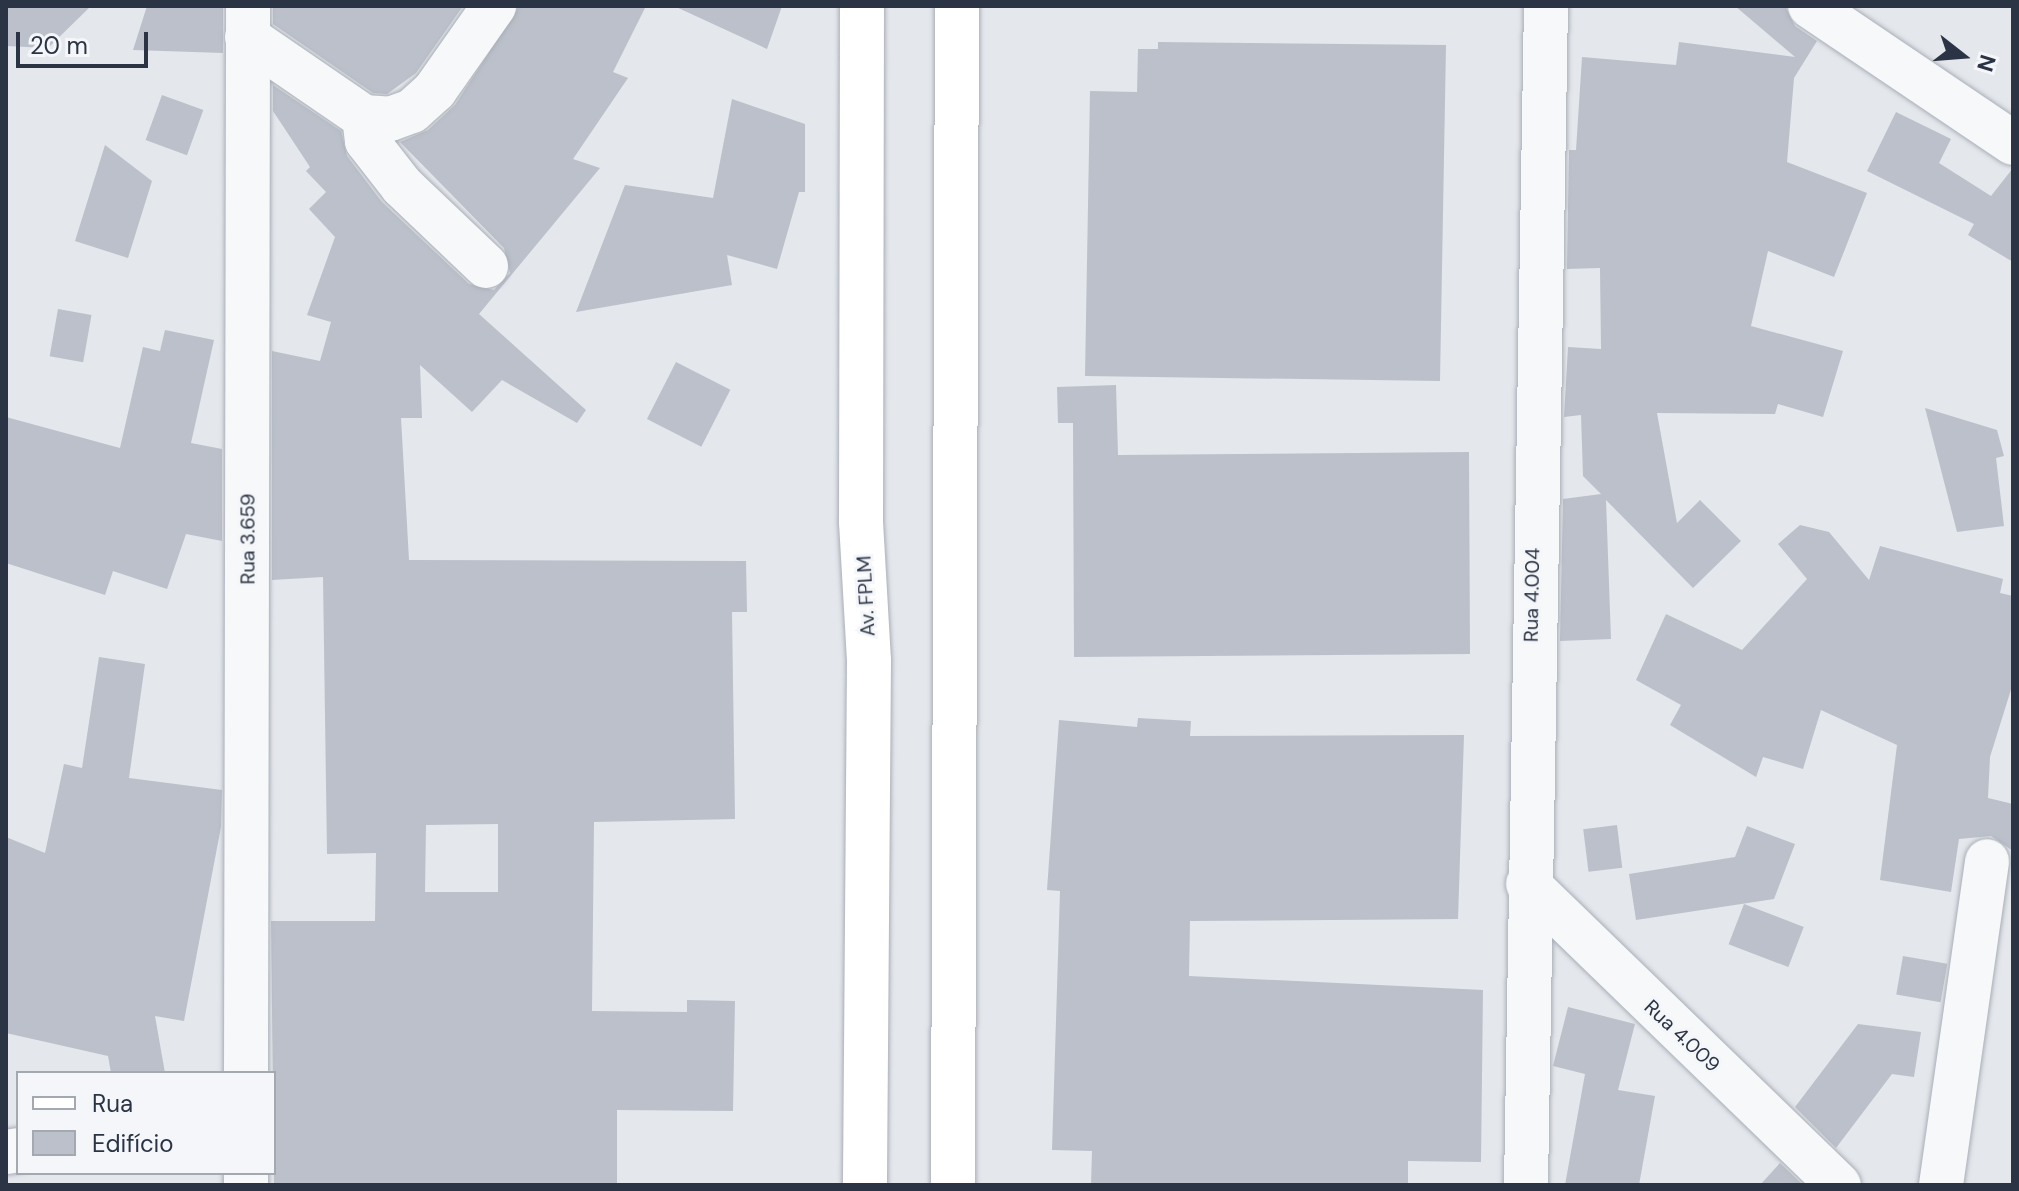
<!DOCTYPE html>
<html>
<head>
<meta charset="utf-8">
<style>
  body { margin:0 }
  #map { position:relative; width:2019px; height:1191px; overflow:hidden; background:#e4e7ec; font-family:"DM Sans",sans-serif }
  div>[style] { position:absolute }
  .building>* { inset:0; background:#bbc0ca; transform-origin:0 0 }
  .roads { filter:drop-shadow(0 0 2px #a9aeb7) drop-shadow(0 0 2px #a9aeb7) }
  .minor>* { height:44px; margin:-22px; padding:0 22px; transform-origin:22px; border-radius:22px; background:#f7f8fa }
  .secondary>* { height:44px; margin:-22px; padding:0 22px; transform-origin:22px; border-radius:22px; background:#fff }
  span { translate:-50% -50%; white-space:nowrap; text-align:center; line-height:1.15; -webkit-text-stroke:6px #f4f6f9; paint-order:stroke }
  .street-label { font-size:20px; color:#2b3445 }
  .frame { position:absolute; inset:0; border:8px solid #2b3445; pointer-events:none }
  .legend { position:absolute; left:16px; top:1071px; width:260px; height:104px; box-sizing:border-box; background:#f4f6f9; border:2px solid #a4a8b1; margin:0; padding:10px 14px; list-style:none; font-size:24px; color:#2b3445 }
  .legend li { display:flex; align-items:center; gap:16px; height:40px }
  .legend b { width:40px; border:2px solid #a4a8b1 }
  .north { position:absolute; left:1923px; top:16px; width:80px; height:80px; -webkit-text-stroke:6px #f4f6f9; paint-order:stroke; rotate:107deg; font-size:22px; font-weight:700; line-height:32px; text-align:center; color:#2b3445 }
  .north::after { content:''; display:block; margin:auto; width:28px; height:36px; background:#2b3445; clip-path:polygon(50% 0,100% 100%,50% 72%,0 100%) }
  .scale { position:absolute; left:16px; top:32px; width:132px; height:36px; box-sizing:border-box; border:4px solid #2b3445; border-top:0; padding-left:10px; font-size:24px; line-height:28px; white-space:nowrap; color:#2b3445; -webkit-text-stroke:6px #f4f6f9; paint-order:stroke }
</style>
</head>
<body>
<div id="map">
  <div class="building">
    <i style="clip-path:polygon(6px 6px,91px 6px,48px 48px,6px 46px)"></i>
    <i style="clip-path:polygon(147px 6px,223px 6px,223px 53px,133px 50px)"></i>
    <i style="clip-path:polygon(273px 6px,463px 6px,416px 73px,387px 94px,373px 93px,273px 24px)"></i>
    <i style="clip-path:polygon(evenodd,519px 6px,646px 6px,613px 72px,628px 78px,573px 159px,600px 168px,479px 314px,586px 410px,577px 423px,502px 380px,472px 412px,420px 365px,422px 418px,401px 418px,409px 560px,746px 561px,747px 612px,732px 612px,735px 819px,594px 822px,592px 1011px,687px 1012px,687px 1000px,735px 1001px,733px 1111px,617px 1110px,617px 1185px,274px 1185px,271px 921px,375px 921px,376px 853px,327px 854px,323px 577px,272px 580px,272px 351px,320px 361px,331px 322px,307px 315px,335px 237px,309px 209px,326px 192px,306px 171px,310px 167px,273px 111px,273px 85px,341px 131px,347px 156px,382px 202px,469px 284px,494px 290px,510px 273px,504px 248px,400px 142px,428px 130px,455px 105px,519px 6px,498px 824px,498px 892px,425px 892px,426px 825px,498px 824px)"></i>
    <i style="clip-path:polygon(674px 6px,782px 6px,767px 49px)"></i>
    <i style="clip-path:polygon(1735px 6px,1785px 6px,1795px 26px,1817px 41px,1794px 78px,1787px 162px,1867px 193px,1834px 277px,1768px 251px,1751px 326px,1843px 351px,1823px 417px,1778px 404px,1775px 414px,1657px 413px,1677px 523px,1700px 500px,1741px 541px,1693px 588px,1606px 500px,1611px 639px,1560px 641px,1563px 499px,1601px 494px,1583px 476px,1581px 415px,1564px 417px,1568px 347px,1601px 349px,1600px 268px,1567px 269px,1569px 150px,1576px 150px,1582px 57px,1676px 65px,1679px 42px,1795px 57px)"></i>
    <i style="clip-path:polygon(1158px 42px,1446px 45px,1440px 381px,1085px 376px,1090px 91px,1137px 92px,1138px 49px,1158px 49px)"></i>
    <i style="left:162px;top:95px;width:44px;height:48px;rotate:20deg"></i>
    <i style="clip-path:polygon(732px 99px,805px 124px,805px 192px,799px 192px,777px 269px,727px 255px,732px 285px,576px 312px,625px 185px,713px 198px)"></i>
    <i style="clip-path:polygon(1896px 112px,1951px 139px,1939px 163px,1991px 196px,2013px 168px,2013px 262px,1968px 235px,1974px 224px,1867px 171px)"></i>
    <i style="clip-path:polygon(105px 145px,152px 181px,128px 258px,75px 241px)"></i>
    <i style="left:58px;top:309px;width:34px;height:48px;rotate:10deg"></i>
    <i style="clip-path:polygon(165px 330px,214px 340px,191px 443px,222px 449px,222px 541px,186px 534px,167px 589px,113px 571px,105px 595px,6px 563px,6px 417px,120px 448px,143px 347px,160px 351px)"></i>
    <i style="left:676px;top:362px;width:61px;height:64px;rotate:27deg"></i>
    <i style="clip-path:polygon(1116px 385px,1118px 455px,1469px 452px,1470px 654px,1074px 657px,1073px 423px,1058px 423px,1057px 387px)"></i>
    <i style="clip-path:polygon(1925px 408px,1997px 430px,2004px 456px,1996px 458px,2004px 526px,1957px 532px)"></i>
    <i style="clip-path:polygon(1800px 525px,1829px 532px,1869px 580px,1880px 546px,2003px 579px,2000px 593px,2013px 596px,2013px 683px,1990px 757px,1988px 798px,2013px 804px,2013px 851px,1991px 836px,1959px 839px,1951px 892px,1880px 880px,1897px 745px,1821px 710px,1803px 769px,1763px 757px,1756px 777px,1670px 725px,1681px 705px,1636px 680px,1666px 614px,1742px 650px,1807px 579px,1778px 544px)"></i>
    <i style="clip-path:polygon(99px 657px,145px 664px,129px 778px,222px 790px,221px 827px,184px 1021px,155px 1016px,165px 1073px,111px 1073px,108px 1056px,6px 1033px,6px 837px,45px 853px,64px 764px,82px 768px)"></i>
    <i style="clip-path:polygon(1138px 718px,1191px 721px,1190px 736px,1464px 735px,1458px 919px,1190px 921px,1189px 976px,1483px 990px,1481px 1162px,1408px 1161px,1408px 1185px,1091px 1185px,1092px 1151px,1052px 1150px,1060px 891px,1047px 890px,1059px 720px,1137px 727px)"></i>
    <i style="left:1617px;top:825px;width:43px;height:34px;rotate:83deg"></i>
    <i style="clip-path:polygon(1747px 826px,1795px 844px,1774px 899px,1636px 920px,1629px 874px,1735px 857px)"></i>
    <i style="left:1744px;top:904px;width:64px;height:43px;rotate:21deg"></i>
    <i style="left:1903px;top:956px;width:45px;height:39px;rotate:10deg"></i>
    <i style="clip-path:polygon(1568px 1007px,1635px 1024px,1618px 1090px,1655px 1096px,1639px 1185px,1565px 1185px,1585px 1074px,1553px 1066px)"></i>
    <i style="clip-path:polygon(1858px 1024px,1921px 1032px,1914px 1077px,1892px 1074px,1836px 1148px,1795px 1107px)"></i>
    <i style="clip-path:polygon(1780px 1163px,1803px 1185px,1760px 1185px)"></i>
  </div>
  <div class="roads">
    <div class="minor">
      <i style="left:1810px;top:6px;width:245px;rotate:34deg"></i>
      <i style="left:247px;top:37px;width:142px;rotate:34.4deg"></i>
      <i style="left:364px;top:117px;width:26px;rotate:4deg"></i>
      <i style="left:390px;top:119px;width:23px;rotate:-20deg"></i>
      <i style="left:412px;top:111px;width:31px;rotate:-42deg"></i>
      <i style="left:435px;top:90px;width:103px;rotate:-54.9deg"></i>
      <i style="left:364px;top:117px;width:24px;rotate:83deg"></i>
      <i style="left:367px;top:141px;width:57px;rotate:52.1deg"></i>
      <i style="left:402px;top:186px;width:116px;rotate:43.6deg"></i>
      <i style="left:1528px;top:884px;width:433px;rotate:44.1deg"></i>
      <i style="left:246px;top:1073px;width:1067px;rotate:-89.89deg"></i>
      <i style="left:6px;top:1152px;width:12px;rotate:-9deg"></i>
      <i style="left:246px;top:1185px;width:12px;rotate:-90deg"></i>
      <i style="left:1526px;top:1185px;width:1179px;rotate:-89.03deg"></i>
      <i style="left:1941px;top:1185px;width:327px;rotate:-81.9deg"></i>
    </div>
    <div class="secondary">
      <i style="left:862px;top:6px;width:516px;rotate:90.11deg"></i>
      <i style="left:861px;top:522px;width:138px;rotate:86.7deg"></i>
      <i style="left:869px;top:660px;width:525px;rotate:90.44deg"></i>
      <i style="left:953px;top:1185px;width:1179px;rotate:-89.81deg"></i>
    </div>
  </div>
  <div class="street-label">
    <span style="left:248px;top:539px;rotate:-90deg">Rua 3.659</span>
    <span style="left:1532px;top:595px;rotate:-89deg">Rua 4.004</span>
    <span style="left:866px;top:596px;rotate:-93deg">Av. FPLM</span>
    <span style="left:1682px;top:1036px;rotate:43deg">Rua 4.009</span>
  </div>
  <div class="frame"></div>
  <ul class="legend">
  <li><b style="height:10px;background:#fff"></b>Rua</li>
  <li><b style="height:22px;background:#bbc0ca"></b>Edifício</li>
  </ul>
  <div class="north">N</div>
  <div class="scale">20 m</div>
</div>
</body>
</html>
